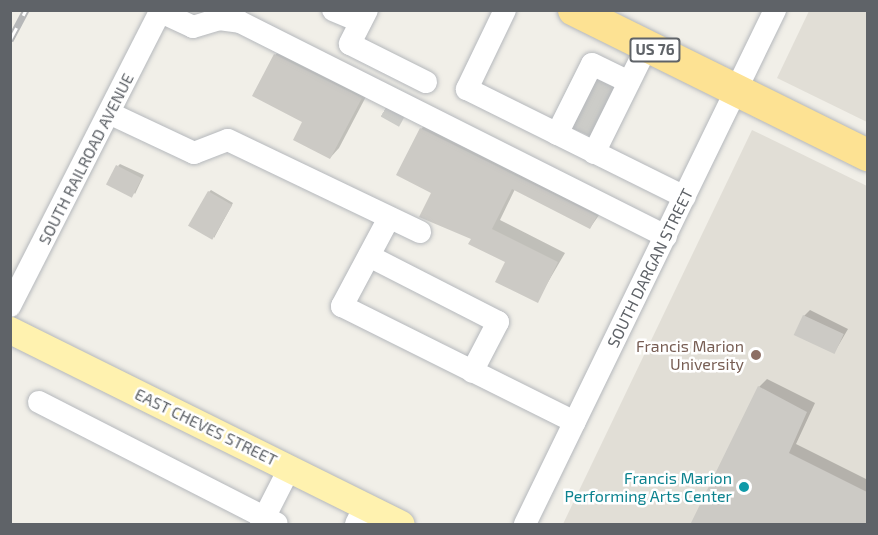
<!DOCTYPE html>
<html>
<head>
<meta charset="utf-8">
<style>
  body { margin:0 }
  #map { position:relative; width:878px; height:535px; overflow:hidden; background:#f1efe8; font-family:"Exo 2",sans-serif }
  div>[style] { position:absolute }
  .education>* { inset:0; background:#e1ded6 }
  .shadow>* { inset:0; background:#0003 }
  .building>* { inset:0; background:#cccac5; transform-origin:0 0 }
  .minor-tunnel>* { height:22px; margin-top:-11px; transform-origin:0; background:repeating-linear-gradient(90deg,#ccccc8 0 22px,transparent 0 33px) }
  .roads { filter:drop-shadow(0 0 2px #b5b8bc) drop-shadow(0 0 2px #b5b8bc) }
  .minor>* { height:22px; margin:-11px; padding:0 11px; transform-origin:11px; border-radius:11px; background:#fff }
  .major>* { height:27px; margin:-13.5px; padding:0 13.5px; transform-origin:13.5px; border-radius:13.5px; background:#fff2af }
  .highway>* { height:32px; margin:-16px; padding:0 16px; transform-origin:16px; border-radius:16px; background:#fde293 }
  .rail>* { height:7px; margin-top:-3.5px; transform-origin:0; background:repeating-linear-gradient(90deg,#fff 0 14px,#b6b7b8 0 28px); box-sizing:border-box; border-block:2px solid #b6b7b8 }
  .dots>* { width:16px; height:16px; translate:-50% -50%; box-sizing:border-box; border:3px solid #fff; border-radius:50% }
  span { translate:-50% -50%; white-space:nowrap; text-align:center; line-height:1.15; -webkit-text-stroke:5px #fff; paint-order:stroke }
  .shield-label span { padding:2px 4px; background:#fff; border:2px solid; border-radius:4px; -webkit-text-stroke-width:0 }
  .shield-label { font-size:15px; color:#5f6368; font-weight:700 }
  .street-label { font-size:16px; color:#5f6368 }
  .education-label { font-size:16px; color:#785e54 }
  .right { translate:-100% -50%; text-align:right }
  .culture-label { font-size:16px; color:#0d838f }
  .frame { position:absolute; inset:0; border:12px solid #5f6368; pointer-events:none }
</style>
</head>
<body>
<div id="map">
  <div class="education">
    <i style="clip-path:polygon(809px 11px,867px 11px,867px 122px,777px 78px)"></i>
    <i style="clip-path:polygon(752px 130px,867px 186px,867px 524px,563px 524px)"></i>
  </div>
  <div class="shadow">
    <i style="clip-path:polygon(285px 46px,370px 89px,339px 148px,330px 158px,304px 122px,275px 55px)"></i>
    <i style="clip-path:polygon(430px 120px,604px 208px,590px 228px,515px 189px,500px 220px,565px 253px,537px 301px,507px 261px,473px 238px,433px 192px,398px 175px,421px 129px)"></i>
    <i style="clip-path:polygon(120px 164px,144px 175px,135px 194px,118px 166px)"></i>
    <i style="clip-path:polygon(211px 190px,233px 203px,214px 238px,209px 192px)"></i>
    <i style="clip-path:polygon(810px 310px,848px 329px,834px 353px,804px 316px)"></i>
    <i style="clip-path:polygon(767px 379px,815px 403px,796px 444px,868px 480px,868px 524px,692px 524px,759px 387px)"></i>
  </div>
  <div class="building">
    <i style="clip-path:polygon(274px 54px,362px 98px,330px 159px,293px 140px,302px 122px,252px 96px)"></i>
    <i style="clip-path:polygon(420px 128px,597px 216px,590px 229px,512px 189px,492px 229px,558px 262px,538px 303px,495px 282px,505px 262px,468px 244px,471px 239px,419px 217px,431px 193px,396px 175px)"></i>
    <i style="left:116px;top:165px;width:29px;height:22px;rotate:27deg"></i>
    <i style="left:208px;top:191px;width:28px;height:40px;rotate:30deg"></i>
    <i style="left:803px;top:315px;width:45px;height:22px;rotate:25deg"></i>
    <i style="clip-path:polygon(758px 386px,807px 412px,789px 453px,867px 492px,867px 525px,690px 525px)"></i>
  </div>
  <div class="minor-tunnel">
    <i style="left:591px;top:88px;width:25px;rotate:27deg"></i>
    <i style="left:584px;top:102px;width:24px;rotate:28deg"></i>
    <i style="left:386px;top:107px;width:21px;rotate:29deg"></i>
    <i style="left:576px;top:118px;width:24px;rotate:24deg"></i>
  </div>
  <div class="roads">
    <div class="minor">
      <i style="left:333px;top:10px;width:30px;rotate:23deg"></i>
      <i style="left:367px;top:10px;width:38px;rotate:117deg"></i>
      <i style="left:350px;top:44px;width:85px;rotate:26.6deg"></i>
      <i style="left:505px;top:10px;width:88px;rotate:115.7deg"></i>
      <i style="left:467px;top:89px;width:243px;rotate:26.4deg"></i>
      <i style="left:161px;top:12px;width:35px;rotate:25deg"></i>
      <i style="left:193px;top:27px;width:27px;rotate:-17deg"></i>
      <i style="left:219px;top:19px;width:21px;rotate:8deg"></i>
      <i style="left:240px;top:22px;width:477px;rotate:26.7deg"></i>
      <i style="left:109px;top:113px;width:94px;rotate:25.2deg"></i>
      <i style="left:194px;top:153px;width:36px;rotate:-21deg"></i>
      <i style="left:228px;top:140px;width:213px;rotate:25.6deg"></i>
      <i style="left:557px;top:134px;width:78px;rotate:-63.4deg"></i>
      <i style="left:592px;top:64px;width:41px;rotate:25.9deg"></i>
      <i style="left:594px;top:153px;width:119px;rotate:-63.6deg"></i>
      <i style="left:389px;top:218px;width:100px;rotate:118.1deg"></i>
      <i style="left:342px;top:306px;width:260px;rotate:26.5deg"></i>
      <i style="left:369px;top:256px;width:145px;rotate:27.1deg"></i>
      <i style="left:498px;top:322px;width:56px;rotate:117.5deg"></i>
      <i style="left:10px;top:306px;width:332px;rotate:-63deg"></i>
      <i style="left:39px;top:402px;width:267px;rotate:27.1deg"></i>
      <i style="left:261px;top:524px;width:62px;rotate:-63deg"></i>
      <i style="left:356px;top:524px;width:20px;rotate:-63deg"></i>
      <i style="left:525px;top:524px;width:572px;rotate:-64.06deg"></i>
    </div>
    <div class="major">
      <i style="left:10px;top:330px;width:436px;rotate:26.4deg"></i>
    </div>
    <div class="highway">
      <i style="left:574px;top:10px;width:328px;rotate:26.3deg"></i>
    </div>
  </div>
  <div class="rail">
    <i style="left:10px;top:40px;width:34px;rotate:-62deg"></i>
  </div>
  <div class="dots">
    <i style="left:756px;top:355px;background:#8d6e63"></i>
    <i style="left:744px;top:487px;background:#0f9aa8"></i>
  </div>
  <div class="shield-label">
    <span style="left:655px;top:50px">US 76</span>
  </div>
  <div class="street-label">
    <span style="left:86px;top:159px;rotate:-63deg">SOUTH RAILROAD AVENUE</span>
    <span style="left:650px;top:268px;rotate:-64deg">SOUTH DARGAN STREET</span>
    <span style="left:206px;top:427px;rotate:26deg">EAST CHEVES STREET</span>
  </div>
  <div class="education-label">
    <span class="right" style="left:744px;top:355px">Francis Marion<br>University</span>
  </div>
  <div class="culture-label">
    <span class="right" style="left:732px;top:487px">Francis Marion<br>Performing Arts Center</span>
  </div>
  <div class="frame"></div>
</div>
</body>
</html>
